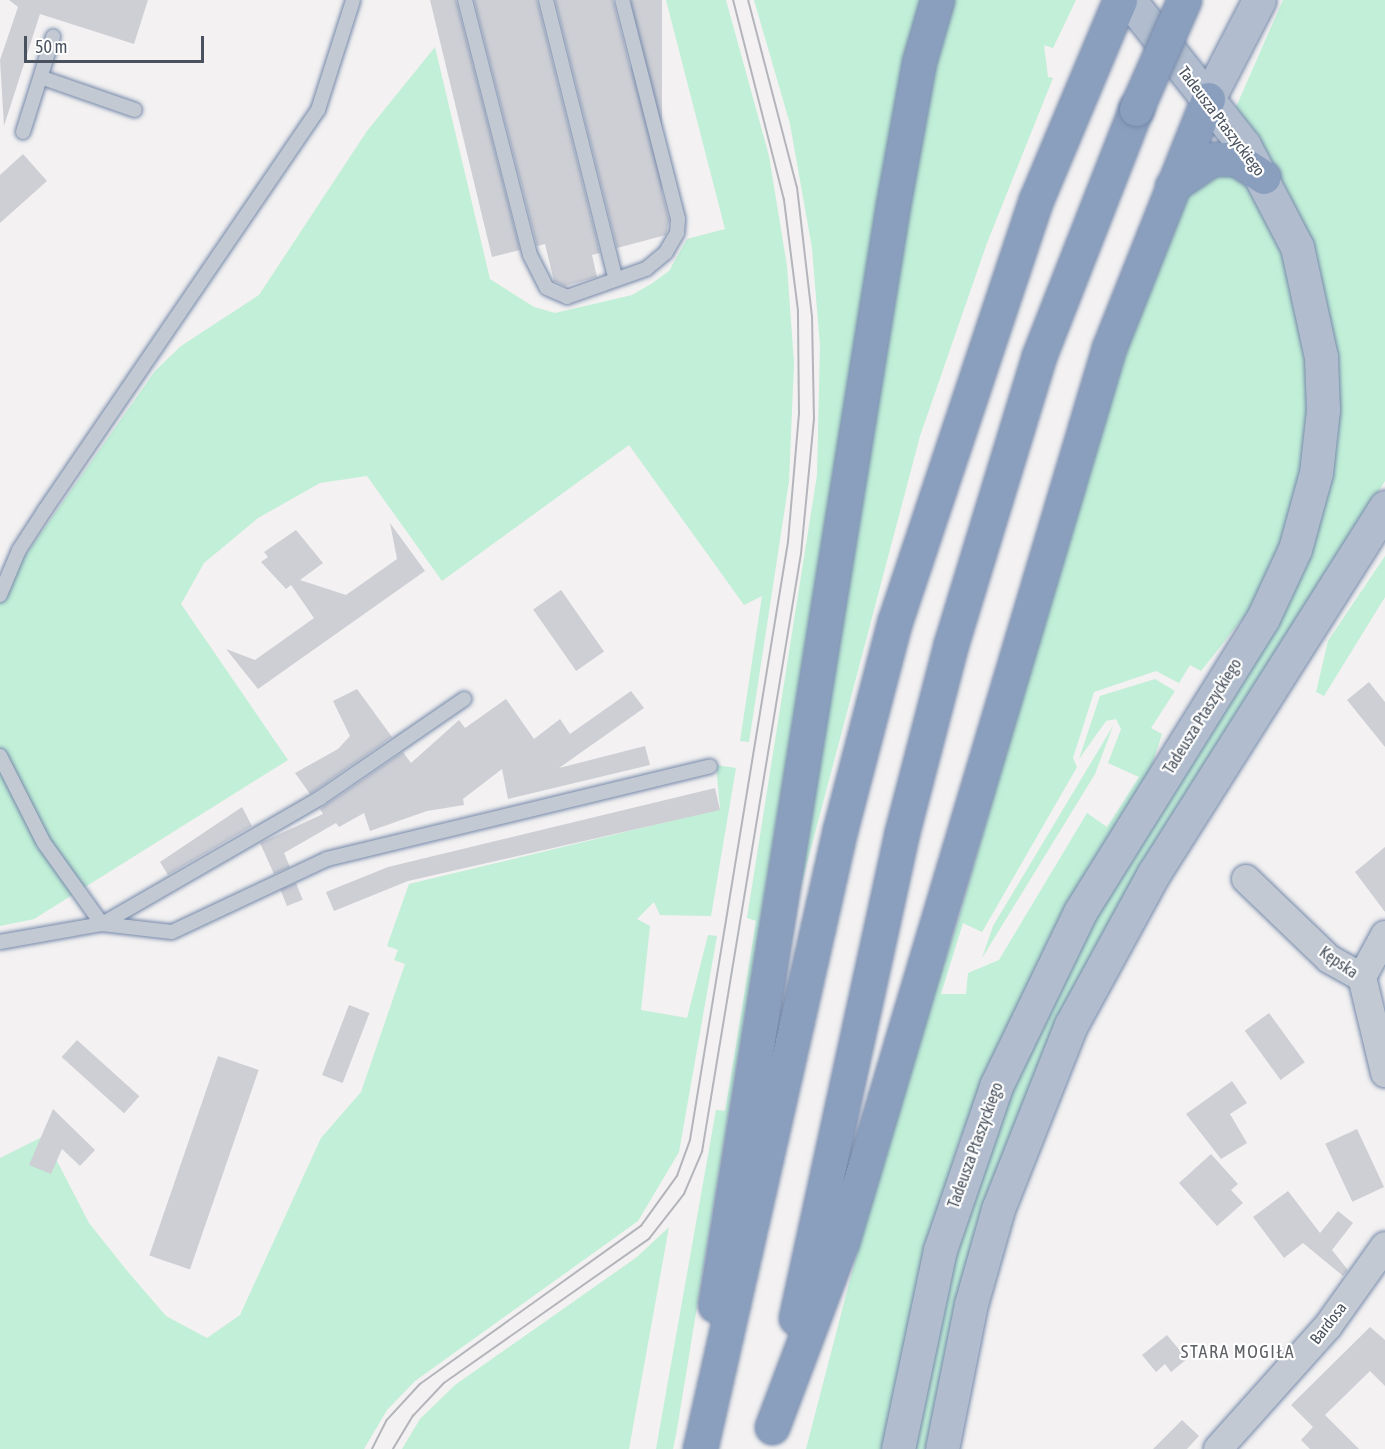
<!DOCTYPE html>
<html>
<head>
<meta charset="utf-8">
<style>
  body { margin:0 }
  #map { position:relative; width:1385px; height:1449px; overflow:hidden; background:#f3f1f1; font-family:"Asap Condensed",sans-serif }
  div>[style] { position:absolute }
  .green>* { inset:0; background:#c1efd7 }
  .building>* { inset:0; background:#cecfd5; transform-origin:0 0 }
  .roads { filter:drop-shadow(0 0 2px #7589aa) drop-shadow(0 0 2px #7589aa) }
  .lane>* { height:14px; margin:-7px; padding:0 7px; transform-origin:7px; border-radius:7px; background:#c2c9d2 }
  .street>* { height:28px; margin:-14px; padding:0 14px; transform-origin:14px; border-radius:14px; background:#c2c9d2 }
  .primary>* { height:33px; margin:-16.5px; padding:0 16.5px; transform-origin:16.5px; border-radius:16.5px; background:#b1bdce }
  .highway>* { height:33px; margin:-16.5px; padding:0 16.5px; transform-origin:16.5px; border-radius:16.5px; background:#8a9ebe }
  .tram>* { height:1.5px; margin:-0.75px; padding:0 0.75px; transform-origin:0.75px; border-radius:0.75px; background:#b3b5bb }
  .bridges { filter:drop-shadow(0 0 2px #7589aa) drop-shadow(0 0 2px #7589aa) }
  .highway-bridge>* { height:33px; margin:-16.5px; padding:0 16.5px; transform-origin:16.5px; border-radius:16.5px; background:#8a9ebe }
  span { translate:-50% -50%; white-space:nowrap; text-align:center; line-height:1.15; -webkit-text-stroke:4.5px #fff; paint-order:stroke }
  .street-label { font-size:16px; color:#49525e }
  .neighbourhood-label { font-size:18px; color:#5d6065; letter-spacing:1.5px }
  .scale { position:absolute; left:24px; top:36px; width:180px; height:27px; box-sizing:border-box; border:3px solid #49525e; border-top:0; padding-left:8px; font-size:18px; line-height:21px; white-space:nowrap; color:#49525e; -webkit-text-stroke:4px #fff; paint-order:stroke }
</style>
</head>
<body>
<div id="map">
  <div class="green">
    <i style="clip-path:polygon(666px 0,726px 0,769px 156px,787px 266px,794px 363px,789px 481px,749px 742px,740px 741px,762px 596px,744px 605px,629px 445px,442px 581px,367px 476px,320px 483px,258px 518px,204px 563px,181px 604px,288px 760px,34px 919px,0 926px,0 591px,155px 371px,181px 346px,259px 295px,367px 131px,435px 47px,490px 279px,534px 307px,555px 313px,632px 295px,651px 284px,669px 271px,687px 239px,725px 229px)"></i>
    <i style="clip-path:polygon(754px 0,922px 0,884px 166px,676px 1435px,673px 1449px,656px 1449px,716px 1110px,725px 1111px,736px 1045px,756px 921px,747px 918px,817px 475px,820px 346px,812px 248px,790px 124px)"></i>
    <i style="clip-path:polygon(951px 0,1076px 0,1053px 48px,1044px 45px,1048px 77px,1053px 78px,987px 243px,920px 436px,801px 886px,809px 805px,935px 55px)"></i>
    <i style="clip-path:polygon(1283px 0,1385px 0,1385px 481px,1050px 1035px,989px 1193px,928px 1449px,912px 1449px,964px 1220px,1023px 1059px,1097px 912px,1272px 629px,1335px 359px,1306px 229px,1236px 107px)"></i>
    <i style="clip-path:polygon(1224px 172px,1248px 182px,1279px 238px,1299px 306px,1310px 408px,1296px 504px,1255px 603px,1201px 671px,1190px 665px,1179px 683px,1156px 671px,1094px 692px,1073px 758px,1077px 767px,982px 932px,963px 923px,941px 994px,966px 994px,968px 973px,999px 960px,1087px 813px,1107px 827px,1139px 777px,1108px 763px,1121px 729px,1116px 719px,1106px 721px,1079px 759px,1100px 696px,1155px 679px,1175px 691px,1151px 728px,1162px 734px,1149px 775px,1049px 939px,960px 1139px,922px 1264px,883px 1449px,806px 1449px,892px 1118px,958px 920px,1057px 570px,1128px 346px,1183px 197px,1190px 187px)"></i>
    <i style="clip-path:polygon(1385px 556px,1385px 597px,1324px 696px,1316px 692px,1328px 641px)"></i>
    <i style="clip-path:polygon(1113px 726px,1095px 774px,982px 958px,993px 926px)"></i>
    <i style="clip-path:polygon(716px 765px,736px 768px,711px 916px,660px 915px,654px 902px,637px 919px,650px 926px,641px 1010px,687px 1018px,708px 935px,717px 936px,679px 1152px,638px 1221px,415px 1381px,387px 1410px,364px 1449px,0 1449px,0 1158px,44px 1136px,89px 1223px,128px 1272px,166px 1316px,207px 1338px,240px 1315px,321px 1138px,361px 1092px,405px 964px,394px 960px,398px 950px,387px 946px,409px 884px,720px 809px)"></i>
    <i style="clip-path:polygon(669px 1227px,629px 1449px,402px 1449px,420px 1419px,455px 1385px,637px 1257px)"></i>
  </div>
  <div class="building">
    <i style="clip-path:polygon(9px 0,148px 0,134px 44px,40px 14px,4px 126px,0 60px,18px 7px)"></i>
    <i style="clip-path:polygon(430px 0,456px 0,520px 250px,492px 257px)"></i>
    <i style="clip-path:polygon(474px 0,537px 0,600px 253px,592px 255px,597px 277px,565px 286px,554px 281px,545px 244px,537px 246px)"></i>
    <i style="clip-path:polygon(555px 0,613px 0,669px 220px,666px 235px,617px 248px)"></i>
    <i style="left:631px;top:0;width:31px;height:236px"></i>
    <i style="clip-path:polygon(23px 154px,47px 181px,0 223px,0 175px)"></i>
    <i style="clip-path:polygon(390px 523px,425px 571px,258px 689px,226px 649px,255px 660px,314px 618px,291px 585px,286px 589px,261px 562px,268px 557px,264px 552px,296px 530px,323px 563px,300px 580px,346px 595px,397px 559px)"></i>
    <i style="left:561px;top:590px;width:75px;height:34px;rotate:55deg"></i>
    <i style="clip-path:polygon(1369px 682px,1385px 702px,1385px 747px,1347px 700px)"></i>
    <i style="clip-path:polygon(357px 689px,392px 737px,310px 794px,295px 773px,338px 749px,350px 736px,333px 701px)"></i>
    <i style="clip-path:polygon(631px 691px,644px 708px,559px 768px,645px 746px,650px 765px,508px 799px,502px 769px,463px 799px,464px 805px,427px 811px,370px 831px,364px 813px,339px 827px,336px 823px,284px 853px,290px 867px,274px 874px,260px 843px,323px 814px,320px 809px,403px 752px,411px 763px,459px 720px,465px 728px,506px 699px,534px 739px,560px 719px,570px 734px)"></i>
    <i style="clip-path:polygon(715px 788px,720px 810px,408px 881px,334px 911px,326px 892px,388px 867px)"></i>
    <i style="clip-path:polygon(242px 807px,252px 826px,168px 875px,160px 862px)"></i>
    <i style="clip-path:polygon(1385px 847px,1385px 912px,1355px 872px)"></i>
    <i style="left:296px;top:883px;width:18px;height:17px;rotate:68deg"></i>
    <i style="left:349px;top:1005px;width:22px;height:75px;rotate:21deg"></i>
    <i style="left:1269px;top:1013px;width:61px;height:30px;rotate:54deg"></i>
    <i style="left:77px;top:1040px;width:84px;height:23px;rotate:42deg"></i>
    <i style="left:218px;top:1056px;width:43px;height:211px;rotate:19deg"></i>
    <i style="clip-path:polygon(1232px 1081px,1247px 1103px,1230px 1114px,1247px 1143px,1221px 1159px,1186px 1114px)"></i>
    <i style="clip-path:polygon(53px 1109px,95px 1150px,80px 1166px,62px 1149px,51px 1174px,29px 1165px)"></i>
    <i style="left:1357px;top:1129px;width:64px;height:35px;rotate:65deg"></i>
    <i style="clip-path:polygon(1211px 1154px,1238px 1184px,1231px 1190px,1243px 1203px,1217px 1226px,1179px 1183px)"></i>
    <i style="clip-path:polygon(1288px 1191px,1320px 1233px,1338px 1211px,1353px 1223px,1332px 1250px,1348px 1270px,1343px 1276px,1303px 1243px,1284px 1258px,1253px 1217px)"></i>
    <i style="clip-path:polygon(1370px 1327px,1385px 1340px,1385px 1386px,1370px 1371px,1325px 1415px,1359px 1449px,1310px 1449px,1301px 1440px,1313px 1427px,1291px 1405px)"></i>
    <i style="clip-path:polygon(1167px 1335px,1187px 1359px,1171px 1372px,1165px 1364px,1156px 1372px,1142px 1355px)"></i>
    <i style="clip-path:polygon(1182px 1420px,1199px 1436px,1187px 1449px,1153px 1449px)"></i>
  </div>
  <div class="roads">
    <div class="lane">
      <i style="left:465px;top:0;width:263px;rotate:75.7deg"></i>
      <i style="left:530px;top:255px;width:37px;rotate:63deg"></i>
      <i style="left:547px;top:288px;width:22px;rotate:24deg"></i>
      <i style="left:567px;top:297px;width:84px;rotate:-19.5deg"></i>
      <i style="left:646px;top:269px;width:26px;rotate:-40deg"></i>
      <i style="left:666px;top:252px;width:22px;rotate:-60deg"></i>
      <i style="left:677px;top:233px;width:14px;rotate:-86deg"></i>
      <i style="left:678px;top:219px;width:226px;rotate:-104.3deg"></i>
      <i style="left:546px;top:0;width:284px;rotate:76deg"></i>
      <i style="left:43px;top:78px;width:97px;rotate:19.2deg"></i>
      <i style="left:23px;top:132px;width:100px;rotate:-72.5deg"></i>
      <i style="left:0;top:595px;width:49px;rotate:-67.1deg"></i>
      <i style="left:19px;top:550px;width:48px;rotate:-57deg"></i>
      <i style="left:45px;top:510px;width:484px;rotate:-55.7deg"></i>
      <i style="left:318px;top:110px;width:115px;rotate:-72.3deg"></i>
      <i style="left:0;top:756px;width:97px;rotate:63.2deg"></i>
      <i style="left:44px;top:843px;width:100px;rotate:54.4deg"></i>
      <i style="left:102px;top:924px;width:70px;rotate:6.5deg"></i>
      <i style="left:172px;top:932px;width:171px;rotate:-25.2deg"></i>
      <i style="left:327px;top:859px;width:394px;rotate:-13.6deg"></i>
      <i style="left:0;top:942px;width:104px;rotate:-10deg"></i>
      <i style="left:102px;top:924px;width:252px;rotate:-30deg"></i>
      <i style="left:320px;top:798px;width:175px;rotate:-34.5deg"></i>
    </div>
    <div class="street">
      <i style="left:1246px;top:879px;width:115px;rotate:43.9deg"></i>
      <i style="left:1329px;top:959px;width:38px;rotate:29deg"></i>
      <i style="left:1385px;top:935px;width:48px;rotate:118.7deg"></i>
      <i style="left:1362px;top:977px;width:99px;rotate:76.5deg"></i>
      <i style="left:1218px;top:1449px;width:165px;rotate:-48.2deg"></i>
      <i style="left:1328px;top:1326px;width:98px;rotate:-54.5deg"></i>
    </div>
    <div class="primary">
      <i style="left:1208px;top:99px;width:111px;rotate:-62.7deg"></i>
      <i style="left:898px;top:1449px;width:203px;rotate:-78.1deg"></i>
      <i style="left:940px;top:1250px;width:173px;rotate:-71.1deg"></i>
      <i style="left:996px;top:1086px;width:193px;rotate:-64.2deg"></i>
      <i style="left:1080px;top:912px;width:346px;rotate:-58.1deg"></i>
      <i style="left:1263px;top:618px;width:76px;rotate:-65.1deg"></i>
      <i style="left:1295px;top:549px;width:79px;rotate:-74.6deg"></i>
      <i style="left:1316px;top:473px;width:63px;rotate:-83.7deg"></i>
      <i style="left:1323px;top:410px;width:53px;rotate:-92.2deg"></i>
      <i style="left:1321px;top:357px;width:113px;rotate:-102.3deg"></i>
      <i style="left:1297px;top:247px;width:115px;rotate:-117.5deg"></i>
      <i style="left:1244px;top:145px;width:185px;rotate:-128.4deg"></i>
      <i style="left:942px;top:1449px;width:148px;rotate:-78.7deg"></i>
      <i style="left:971px;top:1304px;width:99px;rotate:-74.1deg"></i>
      <i style="left:998px;top:1209px;width:198px;rotate:-68.4deg"></i>
      <i style="left:1071px;top:1025px;width:173px;rotate:-61.4deg"></i>
      <i style="left:1154px;top:873px;width:433px;rotate:-57.7deg"></i>
    </div>
    <div class="highway">
      <i style="left:1172px;top:186px;width:48px;rotate:-34deg"></i>
      <i style="left:1212px;top:159px;width:24px"></i>
      <i style="left:1236px;top:159px;width:33px;rotate:33deg"></i>
      <i style="left:715px;top:1305px;width:1114px;rotate:-80.81deg"></i>
      <i style="left:893px;top:205px;width:145px;rotate:-79.7deg"></i>
      <i style="left:919px;top:62px;width:65px;rotate:-73.8deg"></i>
      <i style="left:796px;top:1318px;width:497px;rotate:-77.7deg"></i>
      <i style="left:902px;top:832px;width:194px;rotate:-75.4deg"></i>
      <i style="left:951px;top:644px;width:301px;rotate:-73deg"></i>
      <i style="left:1039px;top:356px;width:265px;rotate:-68.6deg"></i>
      <i style="left:772px;top:1427px;width:198px;rotate:-69.3deg"></i>
      <i style="left:842px;top:1242px;width:933px;rotate:-73.37deg"></i>
      <i style="left:1109px;top:348px;width:268px;rotate:-68.3deg"></i>
      <i style="left:700px;top:1449px;width:635px;rotate:-77.26deg"></i>
      <i style="left:840px;top:830px;width:216px;rotate:-75.3deg"></i>
      <i style="left:895px;top:621px;width:444px;rotate:-71.5deg"></i>
      <i style="left:1036px;top:200px;width:217px;rotate:-67.2deg"></i>
    </div>
  </div>
  <div class="tram">
    <i style="left:372px;top:1449px;width:31px;rotate:-63deg"></i>
    <i style="left:386px;top:1421px;width:50px;rotate:-47.4deg"></i>
    <i style="left:420px;top:1384px;width:272px;rotate:-35.6deg"></i>
    <i style="left:641px;top:1226px;width:62px;rotate:-54.2deg"></i>
    <i style="left:677px;top:1176px;width:38px;rotate:-70deg"></i>
    <i style="left:690px;top:1140px;width:606px;rotate:-80.69deg"></i>
    <i style="left:788px;top:542px;width:128px;rotate:-85.1deg"></i>
    <i style="left:799px;top:414px;width:103px;rotate:-90.6deg"></i>
    <i style="left:798px;top:311px;width:112px;rotate:-97.2deg"></i>
    <i style="left:784px;top:200px;width:206px;rotate:-104.3deg"></i>
    <i style="left:393px;top:1449px;width:39px;rotate:-59deg"></i>
    <i style="left:413px;top:1416px;width:45px;rotate:-46.8deg"></i>
    <i style="left:444px;top:1383px;width:251px;rotate:-35.1deg"></i>
    <i style="left:649px;top:1239px;width:57px;rotate:-52.1deg"></i>
    <i style="left:684px;top:1194px;width:46px;rotate:-66.8deg"></i>
    <i style="left:702px;top:1152px;width:606px;rotate:-80.6deg"></i>
    <i style="left:801px;top:554px;width:135px;rotate:-84.5deg"></i>
    <i style="left:814px;top:420px;width:103px;rotate:-91.1deg"></i>
    <i style="left:812px;top:317px;width:130px;rotate:-96.6deg"></i>
    <i style="left:797px;top:188px;width:194px;rotate:-104.6deg"></i>
  </div>
  <div class="bridges">
    <div class="highway-bridge">
      <i style="left:1136px;top:109px;width:119px;rotate:-66.2deg"></i>
    </div>
  </div>
  <div class="street-label">
    <span style="left:1222px;top:121px;rotate:53deg">Tadeusza Ptaszyckiego</span>
    <span style="left:1202px;top:716px;rotate:-58deg">Tadeusza Ptaszyckiego</span>
    <span style="left:1339px;top:962px;rotate:35deg">Kępska</span>
    <span style="left:975px;top:1145px;rotate:-70deg">Tadeusza Ptaszyckiego</span>
    <span style="left:1328px;top:1323px;rotate:-52deg">Bardosa</span>
  </div>
  <div class="neighbourhood-label">
    <span style="left:1238px;top:1352px">STARA MOGIŁA</span>
  </div>
  <div class="scale">50 m</div>
</div>
</body>
</html>
